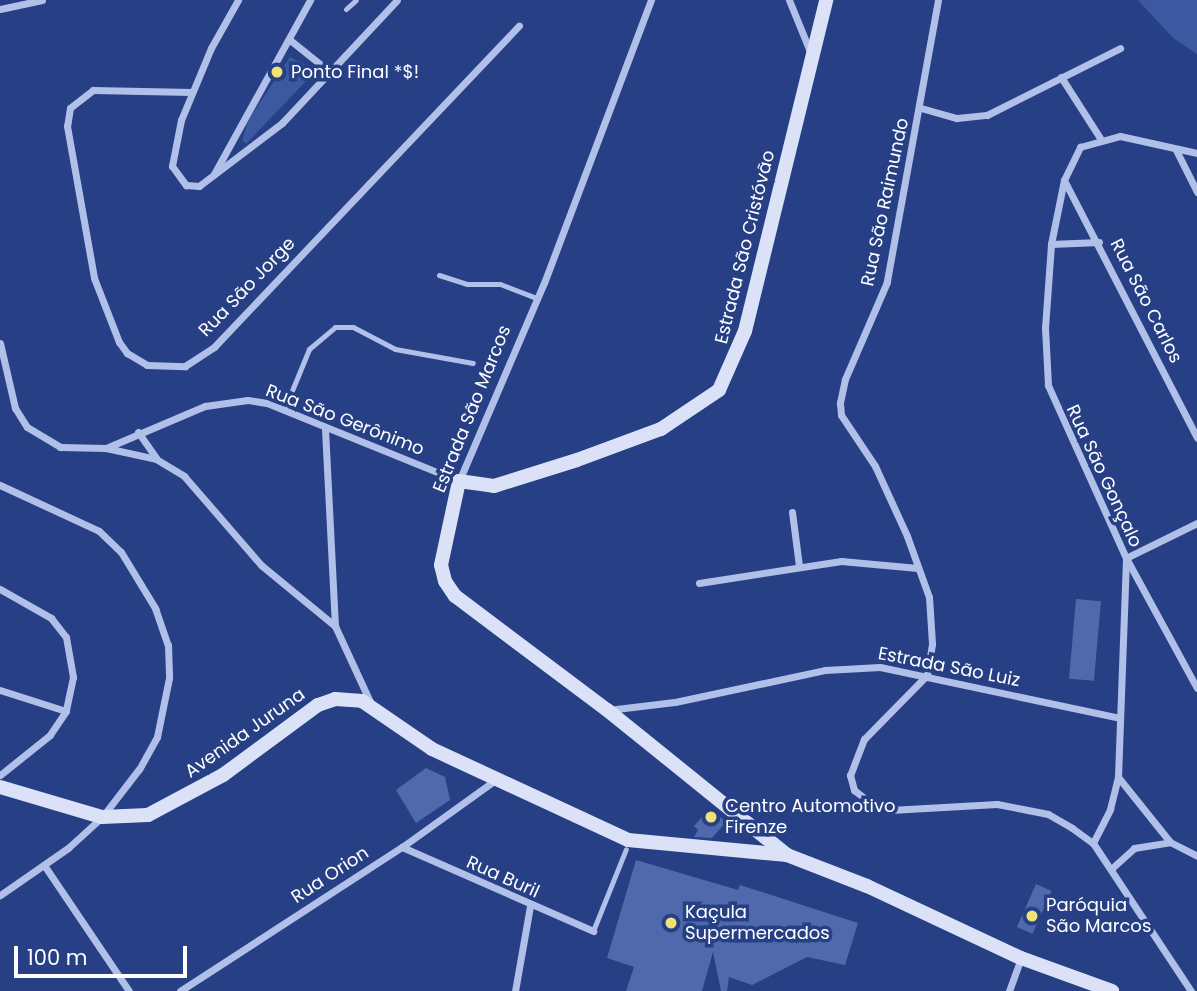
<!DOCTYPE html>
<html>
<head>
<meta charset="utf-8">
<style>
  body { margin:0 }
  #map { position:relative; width:1197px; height:991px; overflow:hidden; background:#274085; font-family:Poppins,sans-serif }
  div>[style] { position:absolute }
  .green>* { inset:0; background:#3b58a1 }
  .building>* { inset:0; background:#4f69ac; transform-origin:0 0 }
  .lane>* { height:5px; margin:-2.5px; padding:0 2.5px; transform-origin:2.5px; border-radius:2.5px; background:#b1c0e8 }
  .street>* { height:7px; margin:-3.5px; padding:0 3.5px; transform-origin:3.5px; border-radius:3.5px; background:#b1c0e8 }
  .secondary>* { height:14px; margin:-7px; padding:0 7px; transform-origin:7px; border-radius:7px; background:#dbe2f7 }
  .dots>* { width:19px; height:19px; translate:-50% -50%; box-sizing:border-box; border:4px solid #274085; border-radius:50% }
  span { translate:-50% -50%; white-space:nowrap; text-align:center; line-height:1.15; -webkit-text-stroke:7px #274085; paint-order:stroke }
  .poi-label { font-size:18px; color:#fff }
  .left { translate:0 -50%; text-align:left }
  .street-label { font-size:18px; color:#fff }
  .scale { position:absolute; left:14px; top:946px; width:173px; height:32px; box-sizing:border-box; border:4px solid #fff; border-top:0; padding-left:9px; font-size:21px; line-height:24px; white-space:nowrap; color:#fff; -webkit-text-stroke:5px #274085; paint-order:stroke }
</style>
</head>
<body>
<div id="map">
  <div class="green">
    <i style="clip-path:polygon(1138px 0,1197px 0,1197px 54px,1173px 38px)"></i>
    <i style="clip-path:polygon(290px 57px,308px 66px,309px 78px,246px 144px,242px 140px,249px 119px)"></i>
  </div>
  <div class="building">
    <i style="left:1076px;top:599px;width:25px;height:80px;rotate:5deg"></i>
    <i style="clip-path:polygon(426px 768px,445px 777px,450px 800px,416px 823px,396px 790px)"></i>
    <i style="clip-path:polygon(710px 808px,726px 822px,712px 838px,694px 837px,698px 830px,694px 826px)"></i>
    <i style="clip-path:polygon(636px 860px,738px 890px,740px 885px,858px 923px,845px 965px,807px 957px,752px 985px,729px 977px,727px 991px,721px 991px,713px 952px,702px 991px,626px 991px,634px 967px,607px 958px)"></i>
    <i style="left:1036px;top:884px;width:17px;height:47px;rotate:24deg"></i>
  </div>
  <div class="lane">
    <i style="left:346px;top:9px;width:13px;rotate:-42deg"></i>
    <i style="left:439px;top:275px;width:29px;rotate:18deg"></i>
    <i style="left:467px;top:284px;width:33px"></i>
    <i style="left:500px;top:284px;width:40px;rotate:21deg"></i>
    <i style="left:284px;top:410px;width:66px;rotate:-67.7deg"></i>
    <i style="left:309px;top:349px;width:34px;rotate:-40deg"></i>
    <i style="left:335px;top:327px;width:18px"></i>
    <i style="left:353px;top:327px;width:47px;rotate:27.6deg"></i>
    <i style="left:395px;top:349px;width:79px;rotate:10.2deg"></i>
    <i style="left:593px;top:931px;width:88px;rotate:-68.1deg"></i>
  </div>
  <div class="street">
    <i style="left:238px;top:0;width:55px;rotate:119.4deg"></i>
    <i style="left:211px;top:48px;width:78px;rotate:112.6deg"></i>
    <i style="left:181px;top:120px;width:47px;rotate:101.1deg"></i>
    <i style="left:172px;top:166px;width:24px;rotate:54deg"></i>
    <i style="left:186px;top:185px;width:13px;rotate:4deg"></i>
    <i style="left:199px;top:186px;width:104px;rotate:-37.2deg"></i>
    <i style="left:282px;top:123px;width:168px;rotate:-46.9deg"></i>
    <i style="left:789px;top:0;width:58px;rotate:67.8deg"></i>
    <i style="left:938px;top:0;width:287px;rotate:100.3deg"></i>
    <i style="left:887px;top:282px;width:106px;rotate:113.4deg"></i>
    <i style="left:845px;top:379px;width:25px;rotate:102deg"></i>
    <i style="left:840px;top:403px;width:12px;rotate:85deg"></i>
    <i style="left:841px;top:415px;width:61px;rotate:56.3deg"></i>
    <i style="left:875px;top:466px;width:77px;rotate:65.4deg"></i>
    <i style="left:907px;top:536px;width:65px;rotate:70.2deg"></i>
    <i style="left:929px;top:597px;width:47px;rotate:86.3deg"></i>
    <i style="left:932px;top:644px;width:31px;rotate:99deg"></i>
    <i style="left:927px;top:675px;width:90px;rotate:134.5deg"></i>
    <i style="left:864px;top:739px;width:39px;rotate:111deg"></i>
    <i style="left:850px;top:775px;width:16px;rotate:75deg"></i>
    <i style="left:854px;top:790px;width:23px;rotate:38deg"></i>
    <i style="left:872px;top:804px;width:19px;rotate:18deg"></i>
    <i style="left:890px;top:810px;width:107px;rotate:-3.2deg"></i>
    <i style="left:997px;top:804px;width:52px;rotate:11.1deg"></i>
    <i style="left:1048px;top:814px;width:28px;rotate:30deg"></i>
    <i style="left:1072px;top:828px;width:26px;rotate:36deg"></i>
    <i style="left:1093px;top:843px;width:178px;rotate:56.5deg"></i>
    <i style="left:0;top:9px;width:43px;rotate:-12.1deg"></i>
    <i style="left:290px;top:40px;width:51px;rotate:38.7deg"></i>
    <i style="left:1061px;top:77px;width:72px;rotate:57.4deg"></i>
    <i style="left:191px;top:92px;width:98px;rotate:-178.8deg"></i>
    <i style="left:93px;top:90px;width:29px;rotate:142deg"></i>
    <i style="left:70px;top:108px;width:18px;rotate:99deg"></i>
    <i style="left:67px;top:126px;width:154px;rotate:79.9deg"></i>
    <i style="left:94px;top:278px;width:69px;rotate:68.7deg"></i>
    <i style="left:119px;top:342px;width:14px;rotate:54deg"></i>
    <i style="left:127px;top:353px;width:23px;rotate:31deg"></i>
    <i style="left:147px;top:365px;width:38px;rotate:2deg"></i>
    <i style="left:185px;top:366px;width:35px;rotate:-33deg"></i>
    <i style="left:214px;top:347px;width:443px;rotate:-46.5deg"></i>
    <i style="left:921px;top:108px;width:37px;rotate:16deg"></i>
    <i style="left:957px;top:118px;width:30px;rotate:-6deg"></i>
    <i style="left:987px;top:115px;width:149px;rotate:-26.7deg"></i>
    <i style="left:1176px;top:150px;width:47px;rotate:63.4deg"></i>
    <i style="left:214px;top:174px;width:199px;rotate:-61.1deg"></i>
    <i style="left:1064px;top:180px;width:290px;rotate:62.7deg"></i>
    <i style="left:1051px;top:244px;width:48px;rotate:-2.4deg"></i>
    <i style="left:0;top:343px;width:67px;rotate:77deg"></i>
    <i style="left:15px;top:408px;width:22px;rotate:58deg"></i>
    <i style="left:27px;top:427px;width:39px;rotate:31deg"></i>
    <i style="left:60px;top:447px;width:46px;rotate:1.2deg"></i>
    <i style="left:106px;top:448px;width:108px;rotate:-23deg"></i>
    <i style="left:205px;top:406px;width:43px;rotate:-7.9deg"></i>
    <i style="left:248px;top:400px;width:19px;rotate:9deg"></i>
    <i style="left:267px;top:403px;width:207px;rotate:22.1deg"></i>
    <i style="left:459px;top:481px;width:215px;rotate:-66.8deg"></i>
    <i style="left:544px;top:283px;width:303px;rotate:-69.3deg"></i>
    <i style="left:325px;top:429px;width:197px;rotate:87.1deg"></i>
    <i style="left:335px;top:626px;width:86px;rotate:65.2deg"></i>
    <i style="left:138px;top:432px;width:32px;rotate:55deg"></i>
    <i style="left:106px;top:448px;width:51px;rotate:12.4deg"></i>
    <i style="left:156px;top:459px;width:33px;rotate:31deg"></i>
    <i style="left:184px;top:476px;width:118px;rotate:49.1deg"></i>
    <i style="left:261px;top:565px;width:96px;rotate:39.5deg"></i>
    <i style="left:0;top:485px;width:109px;rotate:24.9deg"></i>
    <i style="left:99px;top:531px;width:30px;rotate:44deg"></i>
    <i style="left:121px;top:552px;width:66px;rotate:58.7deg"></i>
    <i style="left:155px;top:608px;width:39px;rotate:71deg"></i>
    <i style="left:168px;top:645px;width:33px;rotate:88deg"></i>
    <i style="left:169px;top:678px;width:60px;rotate:101.5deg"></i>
    <i style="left:157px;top:737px;width:37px;rotate:119deg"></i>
    <i style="left:139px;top:769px;width:61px;rotate:127.6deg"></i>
    <i style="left:102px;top:817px;width:46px;rotate:137.6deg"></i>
    <i style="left:68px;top:848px;width:83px;rotate:145.3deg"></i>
    <i style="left:792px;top:512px;width:54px;rotate:82.6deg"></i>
    <i style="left:1197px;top:523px;width:79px;rotate:153.8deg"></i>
    <i style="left:1126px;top:558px;width:148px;rotate:61.4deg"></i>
    <i style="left:699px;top:583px;width:144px;rotate:-8.8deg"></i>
    <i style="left:841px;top:561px;width:77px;rotate:5.2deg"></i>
    <i style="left:0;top:589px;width:59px;rotate:29.6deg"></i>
    <i style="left:51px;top:618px;width:24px;rotate:52deg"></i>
    <i style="left:66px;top:637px;width:41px;rotate:80.1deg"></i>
    <i style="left:73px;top:677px;width:35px;rotate:102deg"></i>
    <i style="left:66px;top:711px;width:29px;rotate:124deg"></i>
    <i style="left:50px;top:735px;width:64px;rotate:141.3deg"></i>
    <i style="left:0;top:690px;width:69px;rotate:17.7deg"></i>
    <i style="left:608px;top:710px;width:67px;rotate:-6.8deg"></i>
    <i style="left:675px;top:702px;width:153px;rotate:-12deg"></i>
    <i style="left:825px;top:670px;width:55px;rotate:-3.1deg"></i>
    <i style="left:880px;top:667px;width:245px;rotate:12deg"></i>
    <i style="left:1118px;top:777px;width:83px;rotate:51.3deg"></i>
    <i style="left:1170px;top:842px;width:30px;rotate:27deg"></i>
    <i style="left:1093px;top:843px;width:38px;rotate:-63deg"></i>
    <i style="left:1110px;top:809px;width:33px;rotate:-76deg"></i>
    <i style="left:1118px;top:777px;width:219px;rotate:-87.9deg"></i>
    <i style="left:1126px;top:558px;width:190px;rotate:-114.3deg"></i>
    <i style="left:1048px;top:385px;width:57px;rotate:-93deg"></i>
    <i style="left:1045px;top:328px;width:84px;rotate:-85.9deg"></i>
    <i style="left:1051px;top:244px;width:65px;rotate:-78.5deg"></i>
    <i style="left:1064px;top:180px;width:37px;rotate:-64deg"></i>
    <i style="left:1080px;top:147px;width:41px;rotate:-15.4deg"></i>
    <i style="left:1120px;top:136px;width:79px;rotate:12.4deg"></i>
    <i style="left:402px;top:847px;width:209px;rotate:23.7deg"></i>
    <i style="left:46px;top:868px;width:148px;rotate:56deg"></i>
    <i style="left:1111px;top:869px;width:31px;rotate:-42deg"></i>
    <i style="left:1134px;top:848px;width:36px;rotate:-9deg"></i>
    <i style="left:180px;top:991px;width:265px;rotate:-33deg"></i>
    <i style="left:402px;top:847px;width:113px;rotate:-35.7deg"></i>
    <i style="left:515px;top:991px;width:86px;rotate:-80deg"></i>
    <i style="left:1009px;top:991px;width:35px;rotate:-70deg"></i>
  </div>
  <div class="secondary">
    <i style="left:0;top:787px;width:106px;rotate:16.4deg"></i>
    <i style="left:102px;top:817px;width:46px;rotate:-2.5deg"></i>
    <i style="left:148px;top:815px;width:85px;rotate:-28.1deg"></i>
    <i style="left:223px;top:775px;width:118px;rotate:-36.4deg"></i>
    <i style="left:318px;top:705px;width:18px;rotate:-19deg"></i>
    <i style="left:335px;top:699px;width:27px;rotate:4deg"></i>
    <i style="left:362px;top:701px;width:85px;rotate:34.4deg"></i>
    <i style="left:432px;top:749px;width:216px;rotate:24.9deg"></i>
    <i style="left:628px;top:840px;width:160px;rotate:5.4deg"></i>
    <i style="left:787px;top:855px;width:86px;rotate:21.2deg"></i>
    <i style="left:867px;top:886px;width:170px;rotate:25.1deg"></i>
    <i style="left:1021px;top:958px;width:97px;rotate:19.9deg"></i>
    <i style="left:787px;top:855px;width:231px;rotate:-141.1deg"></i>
    <i style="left:607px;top:710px;width:190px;rotate:-143.1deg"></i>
    <i style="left:455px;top:596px;width:18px;rotate:-124deg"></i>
    <i style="left:445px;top:581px;width:16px;rotate:-104deg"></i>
    <i style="left:441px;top:565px;width:86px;rotate:-77.9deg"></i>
    <i style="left:459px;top:481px;width:35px;rotate:8deg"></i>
    <i style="left:494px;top:486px;width:87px;rotate:-17.4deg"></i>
    <i style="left:577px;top:460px;width:90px;rotate:-20.3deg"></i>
    <i style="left:661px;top:429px;width:70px;rotate:-33.9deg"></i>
    <i style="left:719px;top:390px;width:64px;rotate:-66.2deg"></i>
    <i style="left:745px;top:331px;width:341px;rotate:-76.2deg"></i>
  </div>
  <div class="dots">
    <i style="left:277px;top:72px;background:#f0e276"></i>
    <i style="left:711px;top:817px;background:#f0e276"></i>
    <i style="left:1032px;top:916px;background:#f0e276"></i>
    <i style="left:671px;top:923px;background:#f0e276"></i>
  </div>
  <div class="poi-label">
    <span class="left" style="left:291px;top:72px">Ponto Final *$!</span>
    <span class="left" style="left:725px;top:817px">Centro Automotivo<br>Firenze</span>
    <span class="left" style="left:1046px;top:916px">Paróquia<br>São Marcos</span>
    <span class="left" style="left:685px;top:923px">Kaçula<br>Supermercados</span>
  </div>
  <div class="street-label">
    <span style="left:885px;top:202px;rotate:-78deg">Rua São Raimundo</span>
    <span style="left:745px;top:247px;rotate:-76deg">Estrada São Cristóvão</span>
    <span style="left:247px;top:287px;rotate:-46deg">Rua São Jorge</span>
    <span style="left:1146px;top:301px;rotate:63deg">Rua São Carlos</span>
    <span style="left:472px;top:409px;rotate:-68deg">Estrada São Marcos</span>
    <span style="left:345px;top:420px;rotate:21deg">Rua São Gerônimo</span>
    <span style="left:1104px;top:476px;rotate:65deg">Rua São Gonçalo</span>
    <span style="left:949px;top:667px;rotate:11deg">Estrada São Luiz</span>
    <span style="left:245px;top:733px;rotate:-35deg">Avenida Juruna</span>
    <span style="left:330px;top:875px;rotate:-33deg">Rua Orion</span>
    <span style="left:503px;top:877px;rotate:24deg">Rua Buril</span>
  </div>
  <div class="scale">100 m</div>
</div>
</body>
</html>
